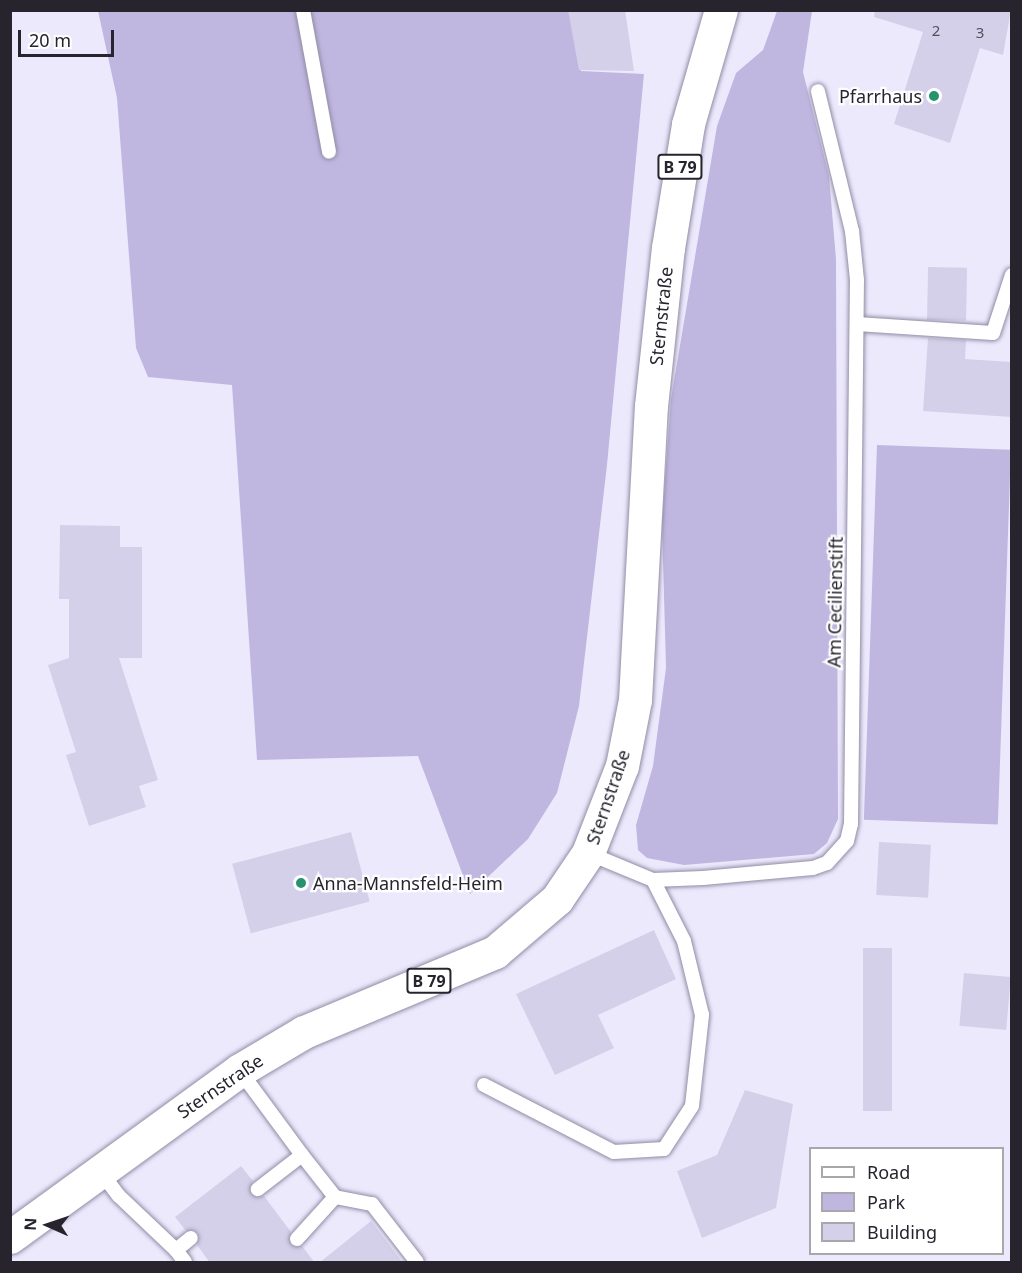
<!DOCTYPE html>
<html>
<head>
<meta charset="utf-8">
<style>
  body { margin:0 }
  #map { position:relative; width:1022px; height:1273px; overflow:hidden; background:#ede9fd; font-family:"Noto Sans",sans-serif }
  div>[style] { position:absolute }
  .green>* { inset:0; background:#c0b7e1; transform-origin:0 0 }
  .building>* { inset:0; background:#d5d0e9; transform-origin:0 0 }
  .roads { filter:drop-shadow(0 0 2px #918ca4) drop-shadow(0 0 2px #918ca4) }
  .service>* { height:14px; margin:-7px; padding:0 7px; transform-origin:7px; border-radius:7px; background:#fff }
  .primary>* { height:33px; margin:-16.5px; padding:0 16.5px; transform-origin:16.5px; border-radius:16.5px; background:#fff }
  .dots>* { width:16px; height:16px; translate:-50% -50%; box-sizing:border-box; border:3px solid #fff; border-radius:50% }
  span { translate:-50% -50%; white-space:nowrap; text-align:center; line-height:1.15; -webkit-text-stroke:4.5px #fff; paint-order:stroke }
  .number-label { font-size:15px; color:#524f5d }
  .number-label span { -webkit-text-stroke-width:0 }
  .shield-label span { padding:2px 4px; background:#fff; border:2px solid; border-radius:4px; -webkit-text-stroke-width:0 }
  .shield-label { font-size:16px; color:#27242e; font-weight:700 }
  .poi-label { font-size:18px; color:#27242e }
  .right { translate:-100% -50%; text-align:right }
  .left { translate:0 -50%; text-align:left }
  .street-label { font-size:18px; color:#27242e }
  .frame { position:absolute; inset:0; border:12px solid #27242e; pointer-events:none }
  .legend { position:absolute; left:809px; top:1147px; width:195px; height:108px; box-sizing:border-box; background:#fff; border:2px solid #a9a7ab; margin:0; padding:8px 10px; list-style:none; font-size:18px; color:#27242e }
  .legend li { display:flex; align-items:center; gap:12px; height:30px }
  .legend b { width:30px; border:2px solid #a9a7ab }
  .north { position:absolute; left:18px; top:1195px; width:60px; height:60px; -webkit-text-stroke:4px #fff; paint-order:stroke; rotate:273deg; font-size:16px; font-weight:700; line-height:24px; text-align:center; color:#27242e }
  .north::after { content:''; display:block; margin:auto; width:21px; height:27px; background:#27242e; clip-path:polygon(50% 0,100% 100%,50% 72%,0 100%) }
  .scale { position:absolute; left:18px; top:30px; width:96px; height:27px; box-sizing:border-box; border:3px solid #27242e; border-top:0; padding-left:8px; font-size:18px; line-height:21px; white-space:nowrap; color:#27242e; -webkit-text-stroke:4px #fff; paint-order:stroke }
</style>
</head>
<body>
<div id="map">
  <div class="green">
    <i style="clip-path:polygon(98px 11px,573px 11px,581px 71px,644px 74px,607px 465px,579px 706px,557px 793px,528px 839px,470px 894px,418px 756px,257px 760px,232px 385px,148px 377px,136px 348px,117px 98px)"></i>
    <i style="clip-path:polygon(777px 11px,812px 11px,803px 72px,829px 176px,836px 259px,838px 819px,827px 843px,814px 854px,684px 865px,647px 858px,638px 850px,636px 825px,653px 766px,666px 668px,662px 523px,671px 399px,717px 126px,736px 73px,763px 50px)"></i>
    <i style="left:877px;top:445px;width:134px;height:375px;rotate:2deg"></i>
  </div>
  <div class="building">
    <i style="clip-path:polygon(568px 10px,625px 10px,634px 71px,579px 70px)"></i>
    <i style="clip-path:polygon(875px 10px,1011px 10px,1003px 55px,980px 48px,950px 143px,894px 124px,923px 32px,874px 17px)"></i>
    <i style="left:928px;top:267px;width:39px;height:53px;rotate:1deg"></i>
    <i style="clip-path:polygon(928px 338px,966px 340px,965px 359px,1011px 362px,1011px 417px,923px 411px)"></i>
    <i style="clip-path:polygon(60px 525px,120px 526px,120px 547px,142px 547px,142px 658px,119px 658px,158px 780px,139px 786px,146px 807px,89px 826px,66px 755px,76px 752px,48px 665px,69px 658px,69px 599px,59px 599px)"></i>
    <i style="left:351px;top:832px;width:72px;height:123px;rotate:75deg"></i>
    <i style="left:879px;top:842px;width:52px;height:53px;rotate:3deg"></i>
    <i style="clip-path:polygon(654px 930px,676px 979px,598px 1015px,614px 1048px,555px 1075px,516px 994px)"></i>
    <i style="left:863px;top:948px;width:29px;height:163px"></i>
    <i style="left:964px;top:973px;width:47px;height:53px;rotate:5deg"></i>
    <i style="clip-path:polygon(745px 1090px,793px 1104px,776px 1208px,702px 1238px,677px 1171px,717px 1155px)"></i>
    <i style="clip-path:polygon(241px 1166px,253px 1181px,251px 1194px,264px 1196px,291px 1232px,291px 1245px,302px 1246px,315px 1263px,210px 1263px,197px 1245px,198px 1233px,186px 1231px,175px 1217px)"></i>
    <i style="clip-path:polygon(371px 1221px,403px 1263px,319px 1263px)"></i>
  </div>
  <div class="roads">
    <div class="service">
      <i style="left:303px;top:10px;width:144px;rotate:79.6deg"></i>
      <i style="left:857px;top:324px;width:136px;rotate:3.8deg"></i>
      <i style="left:993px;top:333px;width:61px;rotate:-71.9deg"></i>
      <i style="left:588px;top:853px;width:70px;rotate:22.6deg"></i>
      <i style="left:653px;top:880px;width:50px;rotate:-2.3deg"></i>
      <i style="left:703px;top:878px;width:110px;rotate:-5.2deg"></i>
      <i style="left:813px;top:868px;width:15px;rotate:-20deg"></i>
      <i style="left:827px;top:863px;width:30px;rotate:-48deg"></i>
      <i style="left:847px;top:841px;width:17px;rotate:-77deg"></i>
      <i style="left:851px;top:824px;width:544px;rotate:-89.37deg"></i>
      <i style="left:857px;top:280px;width:49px;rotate:-95.8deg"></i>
      <i style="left:852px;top:231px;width:144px;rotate:-103.7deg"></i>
      <i style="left:240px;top:1071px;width:104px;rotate:53.6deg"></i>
      <i style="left:302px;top:1155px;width:56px;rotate:142.3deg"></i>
      <i style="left:484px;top:1085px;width:146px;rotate:27.3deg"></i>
      <i style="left:614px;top:1152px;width:50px;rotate:-3.4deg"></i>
      <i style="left:664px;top:1149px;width:51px;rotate:-56.9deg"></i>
      <i style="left:692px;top:1106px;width:92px;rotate:-83.7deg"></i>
      <i style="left:702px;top:1015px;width:76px;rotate:-103.7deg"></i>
      <i style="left:684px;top:941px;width:68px;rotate:-116.9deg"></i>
      <i style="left:302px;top:1155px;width:53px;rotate:51.8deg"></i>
      <i style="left:335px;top:1197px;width:38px;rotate:11deg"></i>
      <i style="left:372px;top:1204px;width:73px;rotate:52.2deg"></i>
      <i style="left:100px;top:1171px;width:31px;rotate:53deg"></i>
      <i style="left:119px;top:1196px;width:79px;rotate:43.5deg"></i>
      <i style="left:176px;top:1250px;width:19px;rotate:-39deg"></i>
      <i style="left:297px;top:1239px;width:57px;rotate:-47.9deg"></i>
      <i style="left:176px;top:1250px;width:15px;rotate:53deg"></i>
    </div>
    <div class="primary">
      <i style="left:10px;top:1237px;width:284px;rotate:-36deg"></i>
      <i style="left:240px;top:1070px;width:74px;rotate:-30.7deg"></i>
      <i style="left:304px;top:1032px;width:207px;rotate:-22.7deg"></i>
      <i style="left:495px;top:952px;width:82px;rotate:-40.5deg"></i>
      <i style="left:557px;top:899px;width:55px;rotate:-56deg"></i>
      <i style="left:588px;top:853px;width:93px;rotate:-68.7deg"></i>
      <i style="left:622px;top:766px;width:67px;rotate:-78.9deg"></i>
      <i style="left:635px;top:700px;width:294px;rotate:-86.9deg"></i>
      <i style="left:651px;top:406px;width:159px;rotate:-83.9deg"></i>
      <i style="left:668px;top:248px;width:126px;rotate:-80.8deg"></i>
      <i style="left:688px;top:124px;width:119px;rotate:-73.9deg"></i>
    </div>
  </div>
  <div class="dots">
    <i style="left:934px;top:96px;background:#279270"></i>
    <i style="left:301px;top:883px;background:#279270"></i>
  </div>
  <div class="number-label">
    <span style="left:936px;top:31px">2</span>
    <span style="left:980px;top:33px">3</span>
  </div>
  <div class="shield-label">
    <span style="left:680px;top:167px">B 79</span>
    <span style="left:429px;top:981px">B 79</span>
  </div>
  <div class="poi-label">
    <span class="right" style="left:922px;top:96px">Pfarrhaus</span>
    <span class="left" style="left:313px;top:883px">Anna-Mannsfeld-Heim</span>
  </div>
  <div class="street-label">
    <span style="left:661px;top:316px;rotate:-84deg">Sternstraße</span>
    <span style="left:835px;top:602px;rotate:-89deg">Am Cecilienstift</span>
    <span style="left:608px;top:797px;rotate:-71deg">Sternstraße</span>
    <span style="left:220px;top:1086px;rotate:-34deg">Sternstraße</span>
  </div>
  <div class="frame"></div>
  <ul class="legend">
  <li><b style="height:8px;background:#fff"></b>Road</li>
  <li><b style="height:16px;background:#c0b7e1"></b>Park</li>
  <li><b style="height:16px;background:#d5d0e9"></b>Building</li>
  </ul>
  <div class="north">N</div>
  <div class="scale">20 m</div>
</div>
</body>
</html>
